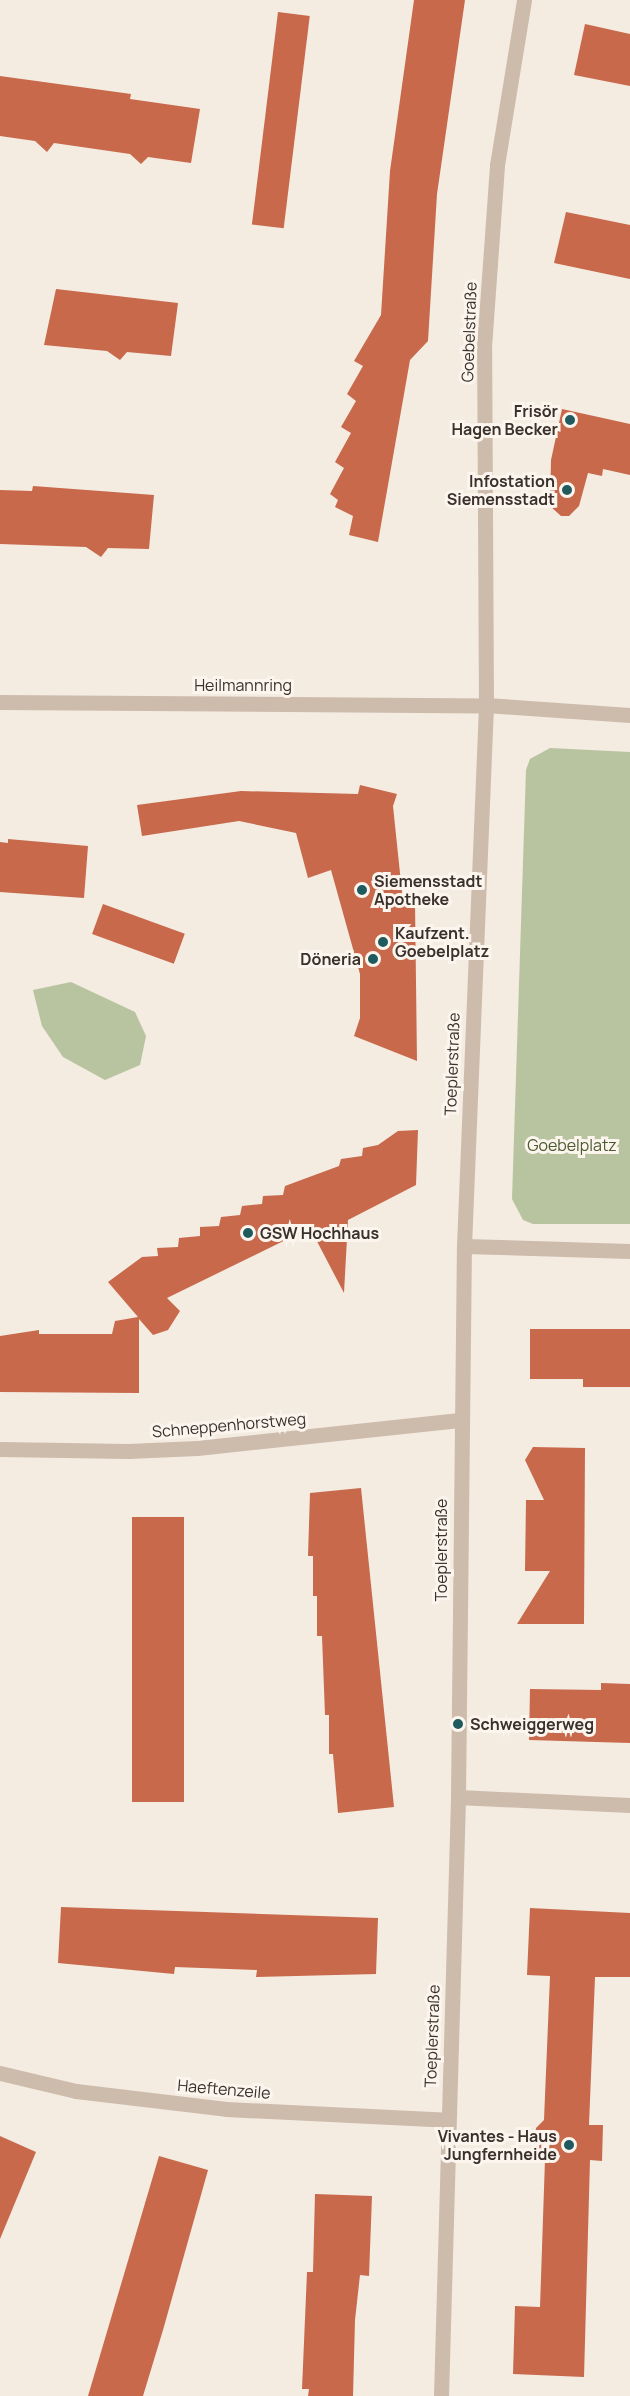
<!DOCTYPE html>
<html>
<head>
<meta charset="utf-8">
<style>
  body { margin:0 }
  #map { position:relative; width:630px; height:2396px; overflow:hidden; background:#f4ebe1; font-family:Manrope,sans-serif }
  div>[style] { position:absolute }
  .green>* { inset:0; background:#b8c4a0 }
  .building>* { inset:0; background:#c8694b; transform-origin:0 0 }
  .street>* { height:15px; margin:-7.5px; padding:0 7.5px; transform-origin:7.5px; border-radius:7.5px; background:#cdbbac }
  .dots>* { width:16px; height:16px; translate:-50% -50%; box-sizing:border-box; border:3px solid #fbf5ee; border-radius:50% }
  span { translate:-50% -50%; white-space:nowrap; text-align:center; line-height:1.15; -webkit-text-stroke:6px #fbf5ee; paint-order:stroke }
  .street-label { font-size:16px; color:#3b302b }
  .poi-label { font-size:16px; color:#3b302b; font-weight:700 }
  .right { translate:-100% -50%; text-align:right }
  .left { translate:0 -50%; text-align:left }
  .park-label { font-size:16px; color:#4a5a2e }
</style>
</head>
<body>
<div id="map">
  <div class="green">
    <i style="clip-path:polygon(550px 748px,630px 752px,630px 1224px,533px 1224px,523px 1220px,512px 1199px,526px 770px,530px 759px)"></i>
    <i style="clip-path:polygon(71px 982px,135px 1012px,146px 1036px,140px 1065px,105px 1080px,63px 1057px,42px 1026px,33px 990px)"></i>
  </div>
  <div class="building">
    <i style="clip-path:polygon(414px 0,465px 0,437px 194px,428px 341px,410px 360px,378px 542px,349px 535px,353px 516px,335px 507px,338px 500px,330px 494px,344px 468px,335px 462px,351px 433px,341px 427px,356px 401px,347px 394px,363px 366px,354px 361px,381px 315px,390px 171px)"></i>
    <i style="left:278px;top:12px;width:32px;height:214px;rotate:7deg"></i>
    <i style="clip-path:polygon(585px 24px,630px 34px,630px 86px,574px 75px)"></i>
    <i style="clip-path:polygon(0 76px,131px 94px,130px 99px,200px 109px,191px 163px,148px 157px,141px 164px,130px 154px,54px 143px,47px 152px,35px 141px,0 136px)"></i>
    <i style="clip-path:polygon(566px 212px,630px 225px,630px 279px,554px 263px)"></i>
    <i style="clip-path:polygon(56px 289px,178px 303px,171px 356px,127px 352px,120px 360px,107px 351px,44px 345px)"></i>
    <i style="clip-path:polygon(562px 409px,630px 424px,630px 475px,603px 469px,602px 476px,588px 473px,579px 506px,569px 516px,561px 516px,550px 506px,551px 460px)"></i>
    <i style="clip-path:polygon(33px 486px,154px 495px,149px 549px,108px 548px,101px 557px,86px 547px,0 544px,0 490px,32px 491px)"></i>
    <i style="clip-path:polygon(360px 785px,397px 794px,393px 806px,403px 902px,415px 903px,417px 1061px,354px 1036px,360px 1018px,360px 974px,331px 870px,308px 878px,296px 833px,239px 821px,142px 836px,137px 805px,241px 791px,358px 794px)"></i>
    <i style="clip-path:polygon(8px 839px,88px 846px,84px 898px,0 892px,0 842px,8px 843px)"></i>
    <i style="left:103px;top:904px;width:87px;height:32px;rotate:20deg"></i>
    <i style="clip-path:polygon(418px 1130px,416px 1185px,348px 1220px,344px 1293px,310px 1228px,167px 1298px,180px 1311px,168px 1330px,153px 1335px,139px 1319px,139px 1393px,0 1392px,0 1336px,39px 1330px,39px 1334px,112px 1334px,115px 1321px,138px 1317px,108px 1282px,142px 1257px,158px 1256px,157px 1248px,178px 1247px,179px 1238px,200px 1236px,200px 1227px,219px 1226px,221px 1217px,240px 1215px,242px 1206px,262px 1204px,263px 1196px,283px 1195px,285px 1186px,339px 1166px,341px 1159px,362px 1156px,363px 1148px,378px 1145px,398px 1131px)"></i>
    <i style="clip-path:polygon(530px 1329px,630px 1329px,630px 1387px,583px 1387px,583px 1379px,530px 1379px)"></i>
    <i style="clip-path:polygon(533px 1447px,585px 1448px,584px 1624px,517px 1624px,550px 1571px,525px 1571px,526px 1500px,544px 1500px,525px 1460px)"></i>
    <i style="clip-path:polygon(361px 1488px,394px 1807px,338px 1813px,333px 1754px,329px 1754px,329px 1715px,325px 1715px,322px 1636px,317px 1636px,317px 1596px,313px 1596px,313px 1556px,308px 1556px,310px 1493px)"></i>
    <i style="left:132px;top:1517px;width:52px;height:285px"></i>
    <i style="clip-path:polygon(601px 1683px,630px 1684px,630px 1743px,529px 1740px,530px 1689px,601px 1690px)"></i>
    <i style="clip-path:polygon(61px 1907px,378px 1918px,376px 1974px,256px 1977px,257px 1970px,175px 1967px,174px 1974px,58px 1963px)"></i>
    <i style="clip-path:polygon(530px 1908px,630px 1913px,630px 1977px,595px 1977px,589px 2125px,603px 2125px,602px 2161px,590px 2160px,584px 2377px,513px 2374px,515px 2306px,540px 2307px,545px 2159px,535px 2150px,535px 2139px,536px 2128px,544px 2120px,550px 1976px,527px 1975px)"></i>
    <i style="clip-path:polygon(0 2136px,36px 2152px,0 2239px)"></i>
    <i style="clip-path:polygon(159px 2156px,208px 2170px,163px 2330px,143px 2396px,88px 2396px)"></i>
    <i style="clip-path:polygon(315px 2194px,372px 2196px,369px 2276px,360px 2275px,355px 2320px,353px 2396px,308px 2396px,309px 2389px,302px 2389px,307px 2272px,313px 2272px)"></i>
  </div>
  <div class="street">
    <i style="left:0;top:702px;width:486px;rotate:0.4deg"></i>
    <i style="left:486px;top:705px;width:144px;rotate:4deg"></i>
    <i style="left:464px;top:1246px;width:166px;rotate:1.7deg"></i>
    <i style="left:0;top:1449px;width:128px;rotate:0.9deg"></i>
    <i style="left:128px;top:1451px;width:69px;rotate:-2.5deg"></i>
    <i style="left:197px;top:1448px;width:264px;rotate:-6.1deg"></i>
    <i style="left:458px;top:1797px;width:172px;rotate:2.7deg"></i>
    <i style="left:0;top:2073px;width:78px;rotate:13.3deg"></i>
    <i style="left:76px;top:2091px;width:151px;rotate:6.8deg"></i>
    <i style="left:226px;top:2109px;width:221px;rotate:2.8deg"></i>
    <i style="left:441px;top:2396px;width:599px;rotate:-88.37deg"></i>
    <i style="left:458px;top:1797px;width:551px;rotate:-89.38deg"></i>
    <i style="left:464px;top:1246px;width:541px;rotate:-87.67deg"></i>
    <i style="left:486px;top:705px;width:358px;rotate:-90.3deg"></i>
    <i style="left:484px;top:347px;width:182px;rotate:-85.9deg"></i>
    <i style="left:497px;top:165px;width:167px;rotate:-80.7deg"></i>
  </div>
  <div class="dots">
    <i style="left:570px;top:420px;background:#1f5a5e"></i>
    <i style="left:567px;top:490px;background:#1f5a5e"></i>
    <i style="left:362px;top:890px;background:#1f5a5e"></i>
    <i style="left:383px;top:942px;background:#1f5a5e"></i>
    <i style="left:373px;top:959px;background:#1f5a5e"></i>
    <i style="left:248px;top:1233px;background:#1f5a5e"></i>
    <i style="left:458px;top:1724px;background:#1f5a5e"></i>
    <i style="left:569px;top:2145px;background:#1f5a5e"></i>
  </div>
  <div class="street-label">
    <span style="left:469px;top:332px;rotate:-88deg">Goebelstraße</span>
    <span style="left:243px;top:685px">Heilmannring</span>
    <span style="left:452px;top:1064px;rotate:-88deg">Toeplerstraße</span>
    <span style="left:229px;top:1425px;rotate:-5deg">Schneppenhorstweg</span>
    <span style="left:441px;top:1550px;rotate:-90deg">Toeplerstraße</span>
    <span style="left:432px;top:2036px;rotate:-88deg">Toeplerstraße</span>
    <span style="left:224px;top:2089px;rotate:5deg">Haeftenzeile</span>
  </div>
  <div class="poi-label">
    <span class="right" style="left:558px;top:420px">Frisör<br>Hagen Becker</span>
    <span class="right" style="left:555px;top:490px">Infostation<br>Siemensstadt</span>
    <span class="left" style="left:374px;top:890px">Siemensstadt<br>Apotheke</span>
    <span class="left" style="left:395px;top:942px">Kaufzent.<br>Goebelplatz</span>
    <span class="right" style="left:361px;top:959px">Döneria</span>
    <span class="left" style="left:260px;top:1233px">GSW Hochhaus</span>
    <span class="left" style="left:470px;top:1724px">Schweiggerweg</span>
    <span class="right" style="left:557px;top:2145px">Vivantes - Haus<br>Jungfernheide</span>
  </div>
  <div class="park-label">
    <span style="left:572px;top:1145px">Goebelplatz</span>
  </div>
</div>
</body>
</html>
